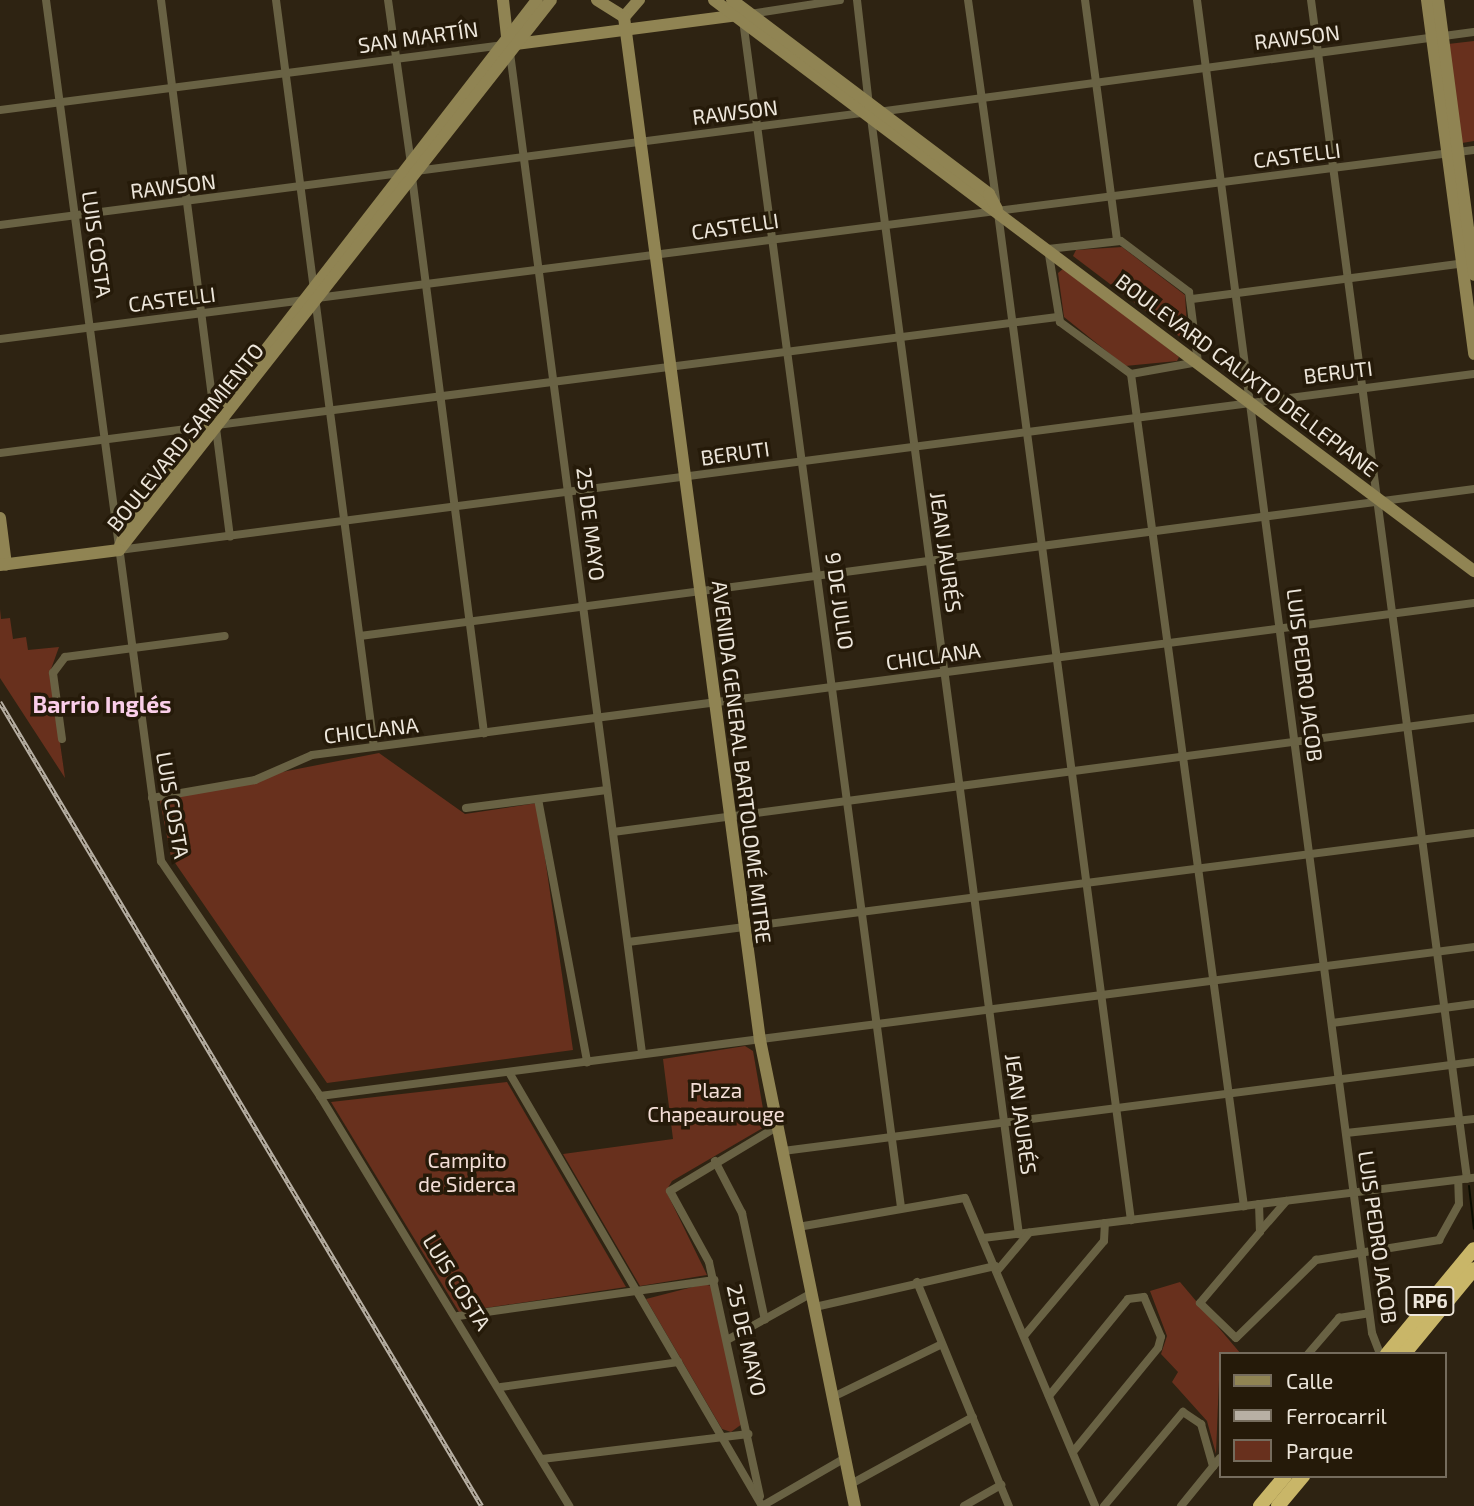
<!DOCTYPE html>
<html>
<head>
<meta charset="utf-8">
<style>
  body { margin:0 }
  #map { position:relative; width:1474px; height:1506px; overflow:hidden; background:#2e2312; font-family:"Exo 2",sans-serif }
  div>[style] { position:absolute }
  .green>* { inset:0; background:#68301d }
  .stream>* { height:2px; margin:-1px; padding:0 1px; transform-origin:1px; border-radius:1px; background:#0b0d00 }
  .street>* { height:8px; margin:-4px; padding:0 4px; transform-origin:4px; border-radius:4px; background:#696244 }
  .secondary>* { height:12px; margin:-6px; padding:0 6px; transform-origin:6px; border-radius:6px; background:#908453 }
  .highway>* { height:14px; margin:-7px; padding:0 7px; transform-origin:7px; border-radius:7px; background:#c9b668 }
  .rail>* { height:4.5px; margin-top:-2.25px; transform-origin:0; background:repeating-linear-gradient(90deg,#251a09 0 5px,#b8b0a4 0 10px); box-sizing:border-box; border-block:2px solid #b8b0a4 }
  span { translate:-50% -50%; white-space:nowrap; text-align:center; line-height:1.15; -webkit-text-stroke:7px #251a09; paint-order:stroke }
  .shield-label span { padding:2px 5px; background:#251a09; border:2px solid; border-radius:5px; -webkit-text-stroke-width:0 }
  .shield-label { font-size:19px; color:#ede6db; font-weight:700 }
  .street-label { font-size:21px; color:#ede6db }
  .park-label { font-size:21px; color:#f3ddd6 }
  .neighbourhood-label { font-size:23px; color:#facee9; font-weight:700 }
  .legend { position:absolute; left:1219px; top:1352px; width:228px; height:126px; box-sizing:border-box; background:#251a09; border:2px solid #756c5d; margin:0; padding:9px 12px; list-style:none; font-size:21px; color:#ede6db }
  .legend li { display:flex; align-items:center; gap:14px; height:35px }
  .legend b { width:35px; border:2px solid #756c5d }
</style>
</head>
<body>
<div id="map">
  <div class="green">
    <i style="clip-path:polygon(1474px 41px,1474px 141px,1462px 143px,1448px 44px)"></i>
    <i style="clip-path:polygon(1122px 247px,1185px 295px,1188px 343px,1073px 256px,1076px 250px)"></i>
    <i style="clip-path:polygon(1064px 268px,1179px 357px,1177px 361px,1125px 366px,1064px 317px,1058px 273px)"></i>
    <i style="clip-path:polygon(0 609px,1px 619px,10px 618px,13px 639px,26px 637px,28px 650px,59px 647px,50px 672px,65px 778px,0 678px)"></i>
    <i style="clip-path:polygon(379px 753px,465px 814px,537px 803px,573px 1050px,327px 1083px,171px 857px,159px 796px)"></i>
    <i style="clip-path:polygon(745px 1046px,753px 1051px,766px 1126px,672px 1181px,666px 1191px,707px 1275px,640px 1286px,563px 1154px,673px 1139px,663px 1059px)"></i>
    <i style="clip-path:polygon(507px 1082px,626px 1287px,459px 1312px,331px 1102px)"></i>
    <i style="clip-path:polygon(1180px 1282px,1241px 1354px,1220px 1354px,1216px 1454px,1207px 1421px,1172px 1382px,1178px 1372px,1161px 1354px,1167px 1336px,1150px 1291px)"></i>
    <i style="clip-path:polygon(704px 1284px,711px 1286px,742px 1424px,731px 1432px,722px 1429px,646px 1299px)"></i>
  </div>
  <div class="stream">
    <i style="left:1469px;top:1186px;width:43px;rotate:83.4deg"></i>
  </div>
  <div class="street">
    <i style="left:46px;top:0;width:869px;rotate:82.39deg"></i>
    <i style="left:161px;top:861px;width:284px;rotate:55.9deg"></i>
    <i style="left:320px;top:1096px;width:480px;rotate:58.7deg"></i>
    <i style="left:161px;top:0;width:541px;rotate:82.68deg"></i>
    <i style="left:276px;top:0;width:753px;rotate:82.53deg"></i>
    <i style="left:388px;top:0;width:166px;rotate:82deg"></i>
    <i style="left:857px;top:0;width:106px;rotate:83.5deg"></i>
    <i style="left:968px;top:0;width:202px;rotate:82deg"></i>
    <i style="left:1085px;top:0;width:241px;rotate:82.4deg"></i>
    <i style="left:1197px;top:0;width:1344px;rotate:82.52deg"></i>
    <i style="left:1372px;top:1333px;width:22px;rotate:69deg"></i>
    <i style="left:1311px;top:0;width:1189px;rotate:82.46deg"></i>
    <i style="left:750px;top:14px;width:91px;rotate:-8.8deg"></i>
    <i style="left:743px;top:20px;width:1197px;rotate:82.42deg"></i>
    <i style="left:510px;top:53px;width:1009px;rotate:82.48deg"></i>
    <i style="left:0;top:110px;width:508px;rotate:-7.35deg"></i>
    <i style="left:878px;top:112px;width:601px;rotate:-7.65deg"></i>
    <i style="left:871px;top:118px;width:1126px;rotate:82.45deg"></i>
    <i style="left:416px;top:171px;width:453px;rotate:-7.4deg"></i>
    <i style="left:412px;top:177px;width:561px;rotate:82.62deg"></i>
    <i style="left:998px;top:213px;width:1016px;rotate:82.48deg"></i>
    <i style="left:0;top:225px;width:406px;rotate:-7.4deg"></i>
    <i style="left:1121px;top:241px;width:85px;rotate:36.9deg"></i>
    <i style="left:1189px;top:292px;width:71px;rotate:82.7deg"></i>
    <i style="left:1198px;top:362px;width:68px;rotate:169.8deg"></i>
    <i style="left:1131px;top:374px;width:88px;rotate:-143.8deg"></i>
    <i style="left:1060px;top:322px;width:74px;rotate:-99.3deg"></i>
    <i style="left:1048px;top:249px;width:73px;rotate:-6.3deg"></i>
    <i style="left:317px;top:298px;width:1166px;rotate:-7.29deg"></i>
    <i style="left:1192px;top:299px;width:274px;rotate:-7.5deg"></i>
    <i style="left:0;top:339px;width:307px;rotate:-7.3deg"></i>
    <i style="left:1131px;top:374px;width:840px;rotate:82.27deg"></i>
    <i style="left:0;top:453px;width:1066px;rotate:-7.33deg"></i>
    <i style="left:119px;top:550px;width:1366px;rotate:-7.4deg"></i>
    <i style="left:360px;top:636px;width:1124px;rotate:-7.52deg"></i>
    <i style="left:62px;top:739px;width:67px;rotate:-97.8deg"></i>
    <i style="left:53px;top:673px;width:20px;rotate:-53deg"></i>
    <i style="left:65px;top:657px;width:161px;rotate:-7.5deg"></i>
    <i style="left:152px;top:798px;width:105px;rotate:-9.9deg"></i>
    <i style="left:255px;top:780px;width:62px;rotate:-23.7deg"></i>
    <i style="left:312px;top:755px;width:1172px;rotate:-7.45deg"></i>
    <i style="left:538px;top:799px;width:268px;rotate:79.4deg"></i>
    <i style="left:466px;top:808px;width:142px;rotate:-7.3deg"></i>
    <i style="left:613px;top:832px;width:869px;rotate:-7.54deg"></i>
    <i style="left:628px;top:942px;width:853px;rotate:-7.34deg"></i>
    <i style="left:1332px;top:1023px;width:143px;rotate:-7.6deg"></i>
    <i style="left:510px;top:1074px;width:500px;rotate:59.74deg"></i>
    <i style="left:320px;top:1096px;width:1164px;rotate:-7.36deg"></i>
    <i style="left:1346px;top:1133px;width:129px;rotate:-6.2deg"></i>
    <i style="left:783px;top:1151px;width:697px;rotate:-7.34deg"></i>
    <i style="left:715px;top:1161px;width:59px;rotate:62.6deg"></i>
    <i style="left:742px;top:1213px;width:109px;rotate:77.9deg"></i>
    <i style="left:1259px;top:1204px;width:28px;rotate:88deg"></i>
    <i style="left:1260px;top:1232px;width:93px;rotate:130.2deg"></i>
    <i style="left:1200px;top:1303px;width:50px;rotate:44.2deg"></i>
    <i style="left:1236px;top:1338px;width:112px;rotate:-44.3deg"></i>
    <i style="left:1316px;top:1260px;width:125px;rotate:-9.2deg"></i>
    <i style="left:1439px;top:1240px;width:41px;rotate:-60.9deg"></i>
    <i style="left:1459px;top:1204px;width:24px;rotate:-92deg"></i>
    <i style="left:798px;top:1227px;width:169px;rotate:-9.9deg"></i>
    <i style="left:965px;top:1198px;width:334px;rotate:67.1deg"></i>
    <i style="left:1262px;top:1229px;width:37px;rotate:-49deg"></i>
    <i style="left:983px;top:1238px;width:495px;rotate:-7deg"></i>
    <i style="left:997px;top:1271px;width:50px;rotate:-49.9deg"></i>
    <i style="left:917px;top:1282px;width:242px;rotate:67.7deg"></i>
    <i style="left:815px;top:1307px;width:185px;rotate:-12.8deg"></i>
    <i style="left:458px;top:1316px;width:259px;rotate:-8deg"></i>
    <i style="left:1024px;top:1336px;width:124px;rotate:-49.9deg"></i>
    <i style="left:1104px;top:1241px;width:18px;rotate:-87deg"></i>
    <i style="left:727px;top:1340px;width:97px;rotate:-28.9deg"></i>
    <i style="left:1308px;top:1354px;width:48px;rotate:-49.3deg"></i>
    <i style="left:1339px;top:1318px;width:30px;rotate:-9deg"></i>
    <i style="left:501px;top:1387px;width:179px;rotate:-8deg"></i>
    <i style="left:1049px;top:1396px;width:125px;rotate:-50.8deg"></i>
    <i style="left:1128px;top:1299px;width:16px;rotate:-7deg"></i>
    <i style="left:1144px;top:1297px;width:43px;rotate:67deg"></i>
    <i style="left:1161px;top:1337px;width:11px;rotate:105deg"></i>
    <i style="left:1158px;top:1348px;width:134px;rotate:129.3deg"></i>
    <i style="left:833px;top:1397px;width:121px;rotate:-25.9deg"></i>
    <i style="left:542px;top:1459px;width:208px;rotate:-6.9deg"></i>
    <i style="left:851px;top:1484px;width:139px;rotate:-28.8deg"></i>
    <i style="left:760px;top:1496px;width:239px;rotate:-102.3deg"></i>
    <i style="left:709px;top:1262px;width:81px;rotate:-118.8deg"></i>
    <i style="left:670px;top:1191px;width:126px;rotate:-31deg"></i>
    <i style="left:762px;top:1506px;width:96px;rotate:-30deg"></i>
    <i style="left:964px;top:1506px;width:43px;rotate:-29.6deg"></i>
    <i style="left:1104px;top:1506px;width:123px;rotate:-50deg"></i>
    <i style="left:1183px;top:1412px;width:22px;rotate:34deg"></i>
    <i style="left:1201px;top:1424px;width:44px;rotate:74.1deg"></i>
    <i style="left:1181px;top:1506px;width:62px;rotate:-50.9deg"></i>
  </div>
  <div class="secondary">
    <i style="left:503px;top:0;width:45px;rotate:83.7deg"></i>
    <i style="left:508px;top:45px;width:232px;rotate:-7.4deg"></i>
    <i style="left:597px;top:0;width:32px;rotate:32deg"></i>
    <i style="left:624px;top:17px;width:23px;rotate:-49deg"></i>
    <i style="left:714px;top:0;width:951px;rotate:36.92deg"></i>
    <i style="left:732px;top:0;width:322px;rotate:37deg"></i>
    <i style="left:989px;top:194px;width:17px;rotate:62deg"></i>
    <i style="left:1427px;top:0;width:357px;rotate:82.4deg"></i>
    <i style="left:1438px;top:0;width:277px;rotate:82.5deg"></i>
    <i style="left:624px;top:17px;width:1032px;rotate:82.43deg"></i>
    <i style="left:760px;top:1040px;width:476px;rotate:78.5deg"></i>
    <i style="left:0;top:518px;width:47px;rotate:82.7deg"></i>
    <i style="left:120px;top:546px;width:18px;rotate:-68deg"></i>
    <i style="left:127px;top:529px;width:669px;rotate:-52.22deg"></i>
    <i style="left:119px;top:550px;width:699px;rotate:-51.85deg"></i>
    <i style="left:0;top:565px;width:120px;rotate:-7.2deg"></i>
  </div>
  <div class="highway">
    <i style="left:1387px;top:1354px;width:136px;rotate:-50.4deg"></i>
    <i style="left:1404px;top:1354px;width:110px;rotate:-50.5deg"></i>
    <i style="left:1260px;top:1506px;width:39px;rotate:-50deg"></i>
    <i style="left:1278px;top:1506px;width:39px;rotate:-50deg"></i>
  </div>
  <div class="rail">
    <i style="left:0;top:702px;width:937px;rotate:59.06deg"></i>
  </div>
  <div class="shield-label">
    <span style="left:1430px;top:1301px">RP6</span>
  </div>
  <div class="street-label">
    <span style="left:418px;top:37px;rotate:-8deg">SAN MARTÍN</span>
    <span style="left:1297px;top:37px;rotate:-7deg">RAWSON</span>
    <span style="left:735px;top:112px;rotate:-7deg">RAWSON</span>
    <span style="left:1297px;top:155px;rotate:-7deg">CASTELLI</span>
    <span style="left:173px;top:186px;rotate:-7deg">RAWSON</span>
    <span style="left:735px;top:226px;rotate:-8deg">CASTELLI</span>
    <span style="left:97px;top:244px;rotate:82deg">LUIS COSTA</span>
    <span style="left:172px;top:299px;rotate:-7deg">CASTELLI</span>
    <span style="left:1338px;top:372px;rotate:-7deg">BERUTI</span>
    <span style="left:1247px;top:375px;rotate:37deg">BOULEVARD CALIXTO DELLEPIANE</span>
    <span style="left:185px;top:437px;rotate:-51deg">BOULEVARD SARMIENTO</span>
    <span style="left:735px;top:453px;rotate:-8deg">BERUTI</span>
    <span style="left:591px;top:524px;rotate:83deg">25 DE MAYO</span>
    <span style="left:946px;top:552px;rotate:82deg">JEAN JAURÉS</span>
    <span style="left:840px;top:601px;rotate:82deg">9 DE JULIO</span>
    <span style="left:933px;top:656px;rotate:-8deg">CHICLANA</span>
    <span style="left:1305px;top:675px;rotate:83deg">LUIS PEDRO JACOB</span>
    <span style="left:371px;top:730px;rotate:-7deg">CHICLANA</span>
    <span style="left:742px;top:762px;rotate:83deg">AVENIDA GENERAL BARTOLOMÉ MITRE</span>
    <span style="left:173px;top:805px;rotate:80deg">LUIS COSTA</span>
    <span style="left:1021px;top:1114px;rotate:82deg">JEAN JAURÉS</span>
    <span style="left:1378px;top:1237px;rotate:82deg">LUIS PEDRO JACOB</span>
    <span style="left:457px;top:1282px;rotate:58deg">LUIS COSTA</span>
    <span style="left:747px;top:1340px;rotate:77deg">25 DE MAYO</span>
  </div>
  <div class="park-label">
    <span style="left:716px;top:1102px">Plaza<br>Chapeaurouge</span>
    <span style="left:467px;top:1172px">Campito<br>de Siderca</span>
  </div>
  <div class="neighbourhood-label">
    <span style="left:102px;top:704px">Barrio Inglés</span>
  </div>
  <ul class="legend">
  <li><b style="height:9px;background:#908453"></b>Calle</li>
  <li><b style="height:9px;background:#b8b0a4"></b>Ferrocarril</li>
  <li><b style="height:19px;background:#68301d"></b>Parque</li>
  </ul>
</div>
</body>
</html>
